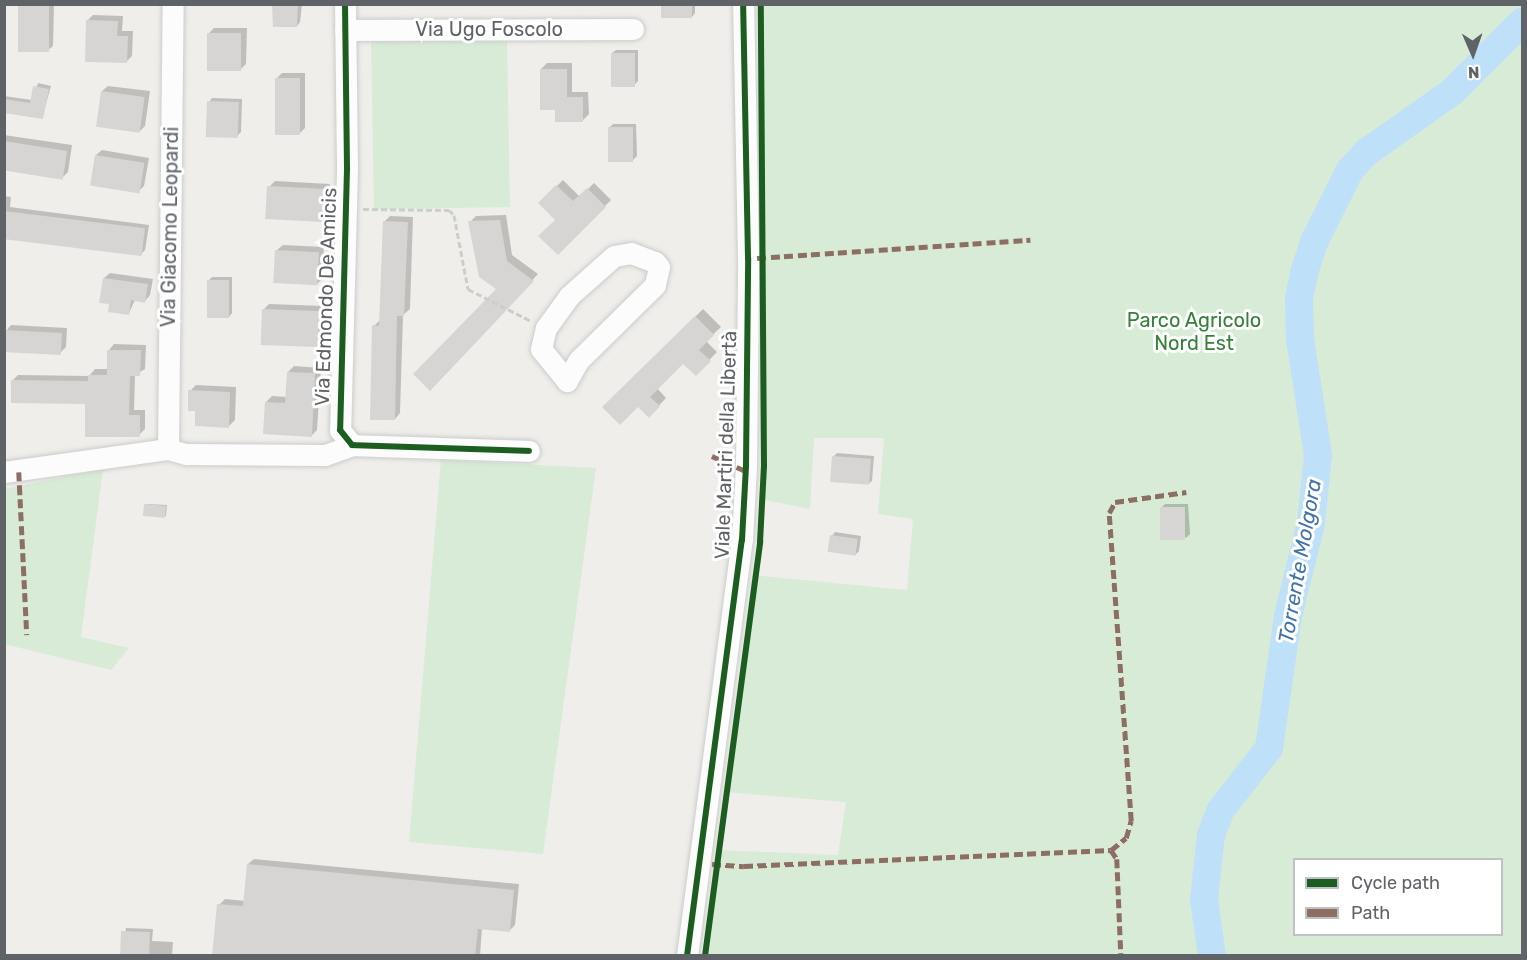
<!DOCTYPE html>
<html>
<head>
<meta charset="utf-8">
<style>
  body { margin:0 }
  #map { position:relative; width:1527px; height:960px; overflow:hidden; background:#efeeea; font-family:Rubik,sans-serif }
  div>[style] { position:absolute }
  .green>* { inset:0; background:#d8ebd6; transform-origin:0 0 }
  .shadow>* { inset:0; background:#0003 }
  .river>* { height:28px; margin:-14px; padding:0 14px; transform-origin:14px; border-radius:14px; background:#bfe0f9 }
  .building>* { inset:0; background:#d6d5d3; transform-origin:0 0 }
  .path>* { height:3px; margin-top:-1.5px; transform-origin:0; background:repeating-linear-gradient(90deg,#cacfcc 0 6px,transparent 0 9px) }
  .roads { filter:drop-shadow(0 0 2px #cbcccc) drop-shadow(0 0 2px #cbcccc) }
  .minor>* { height:21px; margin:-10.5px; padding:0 10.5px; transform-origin:10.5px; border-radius:10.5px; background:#fdfcfc }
  .quiet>* { height:4.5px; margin-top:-2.25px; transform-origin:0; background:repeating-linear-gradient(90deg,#8d6e63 0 9px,transparent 0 13.5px) }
  .cycleway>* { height:6px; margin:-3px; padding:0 3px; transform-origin:3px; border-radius:3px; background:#1b5e20 }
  span { translate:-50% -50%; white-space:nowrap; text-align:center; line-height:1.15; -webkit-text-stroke:6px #fff; paint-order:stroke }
  .street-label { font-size:20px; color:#5f6368 }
  .park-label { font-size:20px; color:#348238 }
  .water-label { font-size:21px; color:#4174aa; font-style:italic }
  .frame { position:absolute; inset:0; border:6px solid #5f6368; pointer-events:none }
  .legend { position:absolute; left:1293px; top:858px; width:210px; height:78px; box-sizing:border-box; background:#fff; border:2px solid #bfc1c3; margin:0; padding:8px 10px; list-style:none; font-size:18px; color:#5f6368 }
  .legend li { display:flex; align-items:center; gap:12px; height:30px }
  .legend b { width:30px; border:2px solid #bfc1c3 }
  .north { position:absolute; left:1443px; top:24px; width:60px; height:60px; -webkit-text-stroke:4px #fff; paint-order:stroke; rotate:178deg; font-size:16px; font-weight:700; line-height:24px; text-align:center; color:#5f6368 }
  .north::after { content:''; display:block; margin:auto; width:21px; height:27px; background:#5f6368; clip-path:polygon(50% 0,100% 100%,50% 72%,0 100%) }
</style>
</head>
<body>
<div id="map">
  <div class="green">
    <i style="clip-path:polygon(evenodd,758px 5px,1522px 5px,1522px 955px,704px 956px,717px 850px,838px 855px,846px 802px,726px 792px,752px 575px,907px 590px,913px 519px,878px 514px,884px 438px,814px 438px,810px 509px,765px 500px,758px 5px,1294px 860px,1502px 860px,1502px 934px,1294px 934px,1294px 860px)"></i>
    <i style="left:507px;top:39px;width:168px;height:136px;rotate:89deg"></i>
    <i style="clip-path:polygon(441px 460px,596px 468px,543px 854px,409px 842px)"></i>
    <i style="clip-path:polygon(103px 469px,81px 637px,129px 648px,111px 670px,4px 644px,5px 489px)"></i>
  </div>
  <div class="shadow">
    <i style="clip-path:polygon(19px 4px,54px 4px,53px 46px,47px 51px)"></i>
    <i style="clip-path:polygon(276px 4px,302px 4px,300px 22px,297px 26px,273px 7px)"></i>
    <i style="clip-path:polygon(539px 4px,561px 4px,559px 6px)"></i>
    <i style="clip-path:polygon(663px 4px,695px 4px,695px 13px,692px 17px)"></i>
    <i style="clip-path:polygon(93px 15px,123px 16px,122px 31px,133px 31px,132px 56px,126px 62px,87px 21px)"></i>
    <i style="clip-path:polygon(214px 28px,247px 28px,246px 64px,240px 70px,208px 34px)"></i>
    <i style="clip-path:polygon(616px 50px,638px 50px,638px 81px,634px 85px,612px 53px)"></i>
    <i style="clip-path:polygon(547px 63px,572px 63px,572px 92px,588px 92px,589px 114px,583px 120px,556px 108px,541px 69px)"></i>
    <i style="clip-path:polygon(282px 73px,305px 73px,305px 128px,299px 134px,276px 79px)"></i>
    <i style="clip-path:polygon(38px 83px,51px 86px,42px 118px,4px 112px,4px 96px,32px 100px)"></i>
    <i style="clip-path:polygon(108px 86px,150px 91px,145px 126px,139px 132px,102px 91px)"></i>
    <i style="clip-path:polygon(212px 98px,242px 99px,241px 132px,237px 136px,209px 102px)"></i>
    <i style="clip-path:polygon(613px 124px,636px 124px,637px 156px,633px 160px,609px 128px)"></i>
    <i style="clip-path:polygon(4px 135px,72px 145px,68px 172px,62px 178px,4px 169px)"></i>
    <i style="clip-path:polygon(102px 150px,149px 158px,144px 186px,138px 192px,96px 155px)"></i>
    <i style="clip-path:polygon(563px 180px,580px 197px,594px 183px,611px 200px,558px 253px,557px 220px,540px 203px)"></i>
    <i style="clip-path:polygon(275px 181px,330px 184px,329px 215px,323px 220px,269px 187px)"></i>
    <i style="clip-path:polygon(4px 196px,11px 197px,10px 207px,149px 225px,145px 250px,140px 255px,4px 237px)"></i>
    <i style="clip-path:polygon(506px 215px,512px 255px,538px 274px,430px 389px,498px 289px,470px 222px,476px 216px)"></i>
    <i style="clip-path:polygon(390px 216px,413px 217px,410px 309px,403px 315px,400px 413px,395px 419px,374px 326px,380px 320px,384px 222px)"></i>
    <i style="clip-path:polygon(283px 245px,324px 247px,322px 279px,317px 284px,277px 250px)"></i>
    <i style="clip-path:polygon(110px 273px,153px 279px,150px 295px,145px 301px,135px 300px,129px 313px,110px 303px,104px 278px)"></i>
    <i style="clip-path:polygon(212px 277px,232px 277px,232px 313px,229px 317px,208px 281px)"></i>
    <i style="clip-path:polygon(269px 304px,325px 306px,324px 339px,318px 345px,263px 310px)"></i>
    <i style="clip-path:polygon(703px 309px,721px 327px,706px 341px,717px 352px,696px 374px,683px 362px,657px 388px,666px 398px,649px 416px,638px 405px,604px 407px)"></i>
    <i style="clip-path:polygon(11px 325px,67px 328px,66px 347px,60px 353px,6px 331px)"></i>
    <i style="clip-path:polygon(114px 344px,146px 345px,145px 369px,135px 375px,134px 410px,145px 410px,145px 429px,139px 435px,86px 402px,12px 381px,18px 375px,89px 376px,95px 369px,108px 369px,109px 350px)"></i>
    <i style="clip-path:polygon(294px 366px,321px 368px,317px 430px,311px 436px,266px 402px,272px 396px,287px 397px,288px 372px)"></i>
    <i style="clip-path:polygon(196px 385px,236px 387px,235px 420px,229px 426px,196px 409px,190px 391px)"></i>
    <i style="clip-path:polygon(837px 453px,874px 456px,872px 481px,868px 484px,834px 456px)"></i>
    <i style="clip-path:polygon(146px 504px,167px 505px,166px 515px,165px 517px)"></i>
    <i style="clip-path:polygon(1165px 504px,1188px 504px,1190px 534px,1186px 538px,1161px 508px)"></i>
    <i style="clip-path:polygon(835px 532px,861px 536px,859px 551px,855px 555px,832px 536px)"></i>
    <i style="clip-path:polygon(254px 859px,519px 884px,515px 925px,509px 931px,482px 928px,480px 956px,214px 956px,219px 905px,225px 899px,245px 901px,248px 864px)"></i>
    <i style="clip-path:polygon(126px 928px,153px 929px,152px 941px,173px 942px,172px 956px,120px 956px)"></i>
  </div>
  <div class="river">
    <i style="left:1212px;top:956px;width:57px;rotate:-98.1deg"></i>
    <i style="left:1204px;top:900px;width:65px;rotate:-83.9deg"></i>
    <i style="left:1211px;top:835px;width:26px;rotate:-69deg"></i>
    <i style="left:1220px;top:811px;width:80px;rotate:-52.1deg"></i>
    <i style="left:1269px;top:748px;width:133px;rotate:-81.8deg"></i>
    <i style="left:1288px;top:616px;width:96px;rotate:-76.1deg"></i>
    <i style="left:1311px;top:523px;width:68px;rotate:-84.1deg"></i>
    <i style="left:1318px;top:455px;width:117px;rotate:-98.8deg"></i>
    <i style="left:1300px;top:339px;width:41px;rotate:-91.4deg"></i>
    <i style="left:1299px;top:298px;width:29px;rotate:-78deg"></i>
    <i style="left:1305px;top:270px;width:32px;rotate:-72deg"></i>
    <i style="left:1315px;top:240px;width:78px;rotate:-63.4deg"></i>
    <i style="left:1350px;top:170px;width:25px;rotate:-47deg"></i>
    <i style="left:1367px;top:152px;width:105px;rotate:-35.3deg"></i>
    <i style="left:1453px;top:91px;width:98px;rotate:-45deg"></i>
  </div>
  <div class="building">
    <i style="left:18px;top:4px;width:31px;height:48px"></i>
    <i style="clip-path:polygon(298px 4px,297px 27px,273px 27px,272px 6px)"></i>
    <i style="left:661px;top:4px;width:31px;height:14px"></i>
    <i style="clip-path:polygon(86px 20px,118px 21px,117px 36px,128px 36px,127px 63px,85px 62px)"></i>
    <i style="left:207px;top:33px;width:34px;height:38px"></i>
    <i style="left:611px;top:53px;width:24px;height:34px"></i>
    <i style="clip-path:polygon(540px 69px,567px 69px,567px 97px,583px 97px,583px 122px,555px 122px,555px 110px,540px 110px)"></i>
    <i style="left:275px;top:78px;width:25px;height:57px"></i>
    <i style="clip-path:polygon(33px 86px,49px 89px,43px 119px,4px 113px,4px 99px,30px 103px)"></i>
    <i style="left:101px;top:91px;width:44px;height:36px;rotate:8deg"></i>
    <i style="left:207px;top:101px;width:32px;height:36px;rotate:2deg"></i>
    <i style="left:608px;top:127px;width:25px;height:35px"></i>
    <i style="left:4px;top:141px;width:64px;height:29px;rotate:9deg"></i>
    <i style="left:95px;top:155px;width:50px;height:31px;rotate:9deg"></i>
    <i style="clip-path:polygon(556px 185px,573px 201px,587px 188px,606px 207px,558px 255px,538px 236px,555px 220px,538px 203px)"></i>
    <i style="left:267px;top:186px;width:58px;height:33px;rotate:3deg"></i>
    <i style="left:4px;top:211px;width:142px;height:28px;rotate:7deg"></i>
    <i style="clip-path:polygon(500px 220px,507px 261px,534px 281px,430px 391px,413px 374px,496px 289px,479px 277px,468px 221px)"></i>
    <i style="clip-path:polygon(383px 221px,408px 222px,404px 316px,397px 316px,395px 420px,370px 420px,372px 325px,379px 326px)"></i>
    <i style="left:275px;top:250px;width:44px;height:33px;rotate:3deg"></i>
    <i style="clip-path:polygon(103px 278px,148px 284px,145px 303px,131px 300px,129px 315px,108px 312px,109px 304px,99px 303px)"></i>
    <i style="left:207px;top:280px;width:22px;height:38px"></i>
    <i style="left:262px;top:309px;width:57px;height:36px;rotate:2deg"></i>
    <i style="clip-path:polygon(695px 316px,714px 335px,699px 350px,711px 361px,696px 376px,683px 364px,650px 397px,660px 406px,649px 418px,638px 407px,620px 425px,602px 407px)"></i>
    <i style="left:4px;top:330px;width:58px;height:22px;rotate:3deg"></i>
    <i style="clip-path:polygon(107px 350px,141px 350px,140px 376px,130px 376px,129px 415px,140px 415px,140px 437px,85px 437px,85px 404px,11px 403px,11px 380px,88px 381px,88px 375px,107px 375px)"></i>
    <i style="clip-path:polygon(287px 372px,315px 373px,312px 437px,263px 434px,265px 402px,285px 403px)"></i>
    <i style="clip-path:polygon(188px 390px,230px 392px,229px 428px,195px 426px,195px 411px,188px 411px)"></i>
    <i style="left:832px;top:456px;width:39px;height:26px;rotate:4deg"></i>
    <i style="left:144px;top:504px;width:22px;height:12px;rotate:5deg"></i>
    <i style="left:1160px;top:507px;width:25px;height:33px"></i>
    <i style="left:830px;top:535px;width:28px;height:17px;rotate:8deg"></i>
    <i style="clip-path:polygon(247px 864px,514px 890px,510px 932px,478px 929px,475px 956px,212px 956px,217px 904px,243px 906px)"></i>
    <i style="left:121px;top:931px;width:29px;height:25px;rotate:2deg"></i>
  </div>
  <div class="path">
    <i style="left:363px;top:209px;width:86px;rotate:0.7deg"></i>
    <i style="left:449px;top:210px;width:7px;rotate:45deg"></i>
    <i style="left:454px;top:215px;width:75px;rotate:79.3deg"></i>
    <i style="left:468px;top:289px;width:71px;rotate:26.9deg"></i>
  </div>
  <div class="roads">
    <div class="minor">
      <i style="left:345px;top:4px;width:165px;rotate:89.3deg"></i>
      <i style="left:347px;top:169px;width:261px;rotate:91.5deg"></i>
      <i style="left:340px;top:430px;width:19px;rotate:51deg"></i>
      <i style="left:352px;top:445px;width:177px;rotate:1.9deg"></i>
      <i style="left:345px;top:30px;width:288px;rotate:-0.2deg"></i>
      <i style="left:631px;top:253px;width:26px;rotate:21deg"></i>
      <i style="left:655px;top:262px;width:6px;rotate:51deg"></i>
      <i style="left:659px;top:267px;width:18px;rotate:103deg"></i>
      <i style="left:655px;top:285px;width:108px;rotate:135.4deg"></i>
      <i style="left:578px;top:361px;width:23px;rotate:119deg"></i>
      <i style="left:567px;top:381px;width:41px;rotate:-129.1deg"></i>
      <i style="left:541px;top:349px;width:22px;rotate:-77deg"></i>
      <i style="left:546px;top:328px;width:39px;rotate:-54deg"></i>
      <i style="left:569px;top:296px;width:60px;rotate:-41.6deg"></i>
      <i style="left:614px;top:256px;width:17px;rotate:-10deg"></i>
      <i style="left:168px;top:449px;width:445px;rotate:-89.4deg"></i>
      <i style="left:4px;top:472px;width:166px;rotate:-8deg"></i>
      <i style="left:168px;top:449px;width:19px;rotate:16deg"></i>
      <i style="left:186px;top:454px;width:139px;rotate:0.4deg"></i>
      <i style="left:325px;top:455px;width:29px;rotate:-20deg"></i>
      <i style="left:687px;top:956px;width:420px;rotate:-82.5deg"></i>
      <i style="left:742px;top:540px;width:74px;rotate:-86.9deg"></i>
      <i style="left:746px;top:466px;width:208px;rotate:-89.4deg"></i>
      <i style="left:748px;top:258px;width:254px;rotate:-91.1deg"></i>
    </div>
  </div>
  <div class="quiet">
    <i style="left:757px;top:258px;width:274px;rotate:-3.8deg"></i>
    <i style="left:712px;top:456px;width:37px;rotate:24deg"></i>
    <i style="left:19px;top:472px;width:163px;rotate:87.2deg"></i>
    <i style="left:1111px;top:850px;width:19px;rotate:-39deg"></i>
    <i style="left:1126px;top:838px;width:18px;rotate:-74deg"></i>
    <i style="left:1131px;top:821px;width:309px;rotate:-94.1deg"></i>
    <i style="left:1109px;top:513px;width:13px;rotate:-61deg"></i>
    <i style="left:1115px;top:502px;width:72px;rotate:-8deg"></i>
    <i style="left:712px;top:864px;width:32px;rotate:4deg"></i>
    <i style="left:744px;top:866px;width:367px;rotate:-2.5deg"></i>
    <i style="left:1111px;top:850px;width:11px;rotate:56deg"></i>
    <i style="left:1117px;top:859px;width:97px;rotate:87.6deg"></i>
  </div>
  <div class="cycleway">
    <i style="left:345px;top:4px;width:165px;rotate:89.3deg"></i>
    <i style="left:347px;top:169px;width:261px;rotate:91.5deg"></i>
    <i style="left:340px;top:430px;width:19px;rotate:51deg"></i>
    <i style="left:352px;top:445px;width:177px;rotate:1.9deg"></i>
    <i style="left:687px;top:956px;width:420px;rotate:-82.5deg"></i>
    <i style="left:742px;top:540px;width:74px;rotate:-86.9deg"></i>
    <i style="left:746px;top:466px;width:208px;rotate:-89.4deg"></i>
    <i style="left:748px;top:258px;width:254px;rotate:-91.1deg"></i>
    <i style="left:705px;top:956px;width:418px;rotate:-82.4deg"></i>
    <i style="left:760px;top:542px;width:76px;rotate:-87deg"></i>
    <i style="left:764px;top:466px;width:462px;rotate:-90.4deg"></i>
  </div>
  <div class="street-label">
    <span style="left:489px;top:29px">Via Ugo Foscolo</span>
    <span style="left:170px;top:227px;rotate:-89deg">Via Giacomo Leopardi</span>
    <span style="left:326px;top:297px;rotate:-88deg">Via Edmondo De Amicis</span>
    <span style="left:726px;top:445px;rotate:-88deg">Viale Martiri della Libertà</span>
  </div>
  <div class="park-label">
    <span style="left:1194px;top:332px">Parco Agricolo<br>Nord Est</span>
  </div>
  <div class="water-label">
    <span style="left:1300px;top:561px;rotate:-80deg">Torrente Molgora</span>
  </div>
  <div class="frame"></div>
  <ul class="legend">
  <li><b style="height:8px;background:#1b5e20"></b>Cycle path</li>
  <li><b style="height:8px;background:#8d6e63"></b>Path</li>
  </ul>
  <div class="north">N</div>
</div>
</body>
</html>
